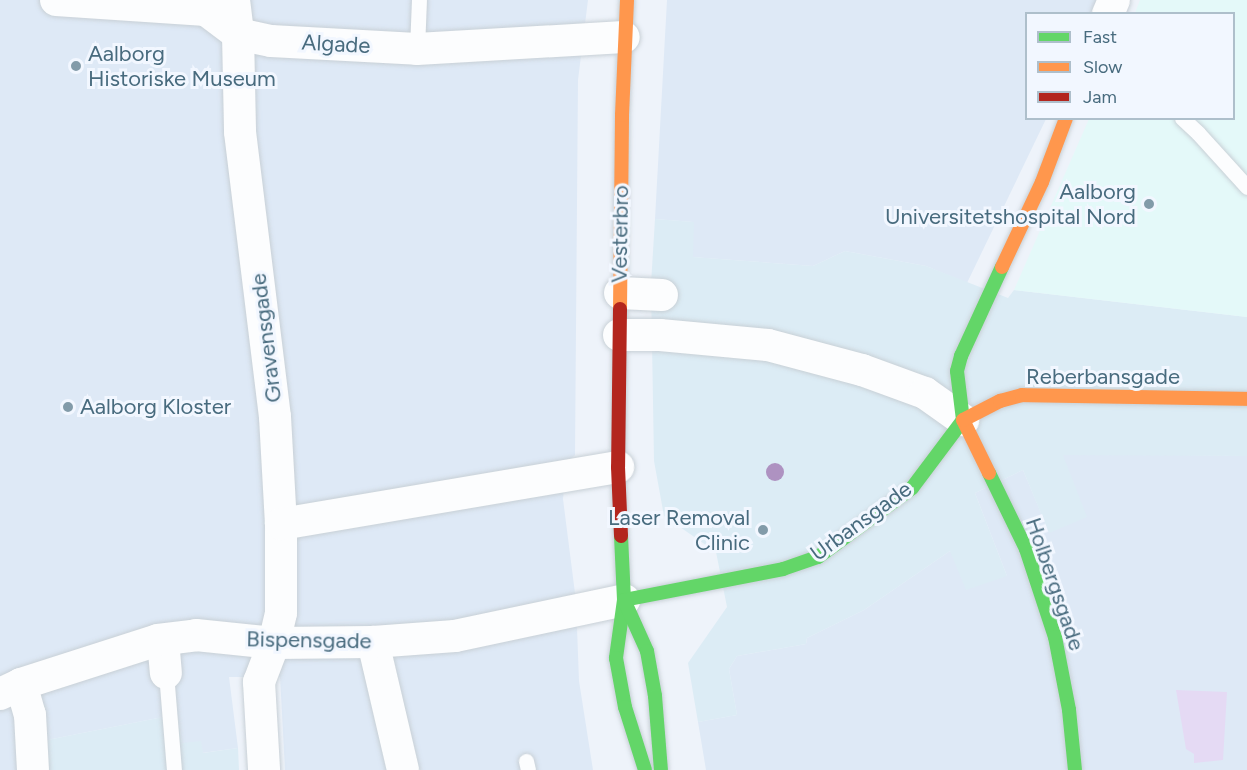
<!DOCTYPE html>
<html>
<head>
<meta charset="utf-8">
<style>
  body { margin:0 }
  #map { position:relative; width:1247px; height:770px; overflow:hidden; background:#eef3fa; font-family:Figtree,sans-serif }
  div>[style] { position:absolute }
  .residential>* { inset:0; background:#dee9f6 }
  .commercial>* { inset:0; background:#dcecf5 }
  .medical>* { inset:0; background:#e4f9f9 }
  .green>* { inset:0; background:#e5daf4 }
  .roads { filter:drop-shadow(0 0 2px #c8d0d6) drop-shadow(0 0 2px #c8d0d6) }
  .lane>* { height:15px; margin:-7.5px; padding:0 7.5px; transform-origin:7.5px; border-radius:7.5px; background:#fcfdfe }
  .street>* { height:32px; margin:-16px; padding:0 16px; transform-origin:16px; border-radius:16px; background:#fcfdfe }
  .fast>* { height:14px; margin:-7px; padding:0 7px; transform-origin:7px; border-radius:7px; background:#63d668 }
  .slow>* { height:14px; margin:-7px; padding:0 7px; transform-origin:7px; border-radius:7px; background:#ff974d }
  .jam>* { height:14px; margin:-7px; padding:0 7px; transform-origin:7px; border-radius:7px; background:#b3261e }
  .trees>* { width:18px; height:18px; margin:-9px; border-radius:50%; background:#ae92c1 }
  .dots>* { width:16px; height:16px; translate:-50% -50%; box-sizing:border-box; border:3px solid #f2f7ff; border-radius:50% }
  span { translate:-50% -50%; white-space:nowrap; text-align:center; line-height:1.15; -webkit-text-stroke:6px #f2f7ff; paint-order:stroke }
  .street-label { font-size:22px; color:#486b7e }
  .poi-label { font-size:22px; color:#486b7e }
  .left { translate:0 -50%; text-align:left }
  .right { translate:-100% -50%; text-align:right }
  .legend { position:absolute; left:1025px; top:12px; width:210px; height:108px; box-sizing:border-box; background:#f2f7ff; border:2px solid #aebfcb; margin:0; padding:8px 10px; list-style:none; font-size:18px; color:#486b7e }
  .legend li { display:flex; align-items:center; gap:12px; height:30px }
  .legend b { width:30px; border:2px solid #aebfcb }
</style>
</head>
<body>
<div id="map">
  <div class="residential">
    <i style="clip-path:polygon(0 0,588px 0,578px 80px,575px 455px,566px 463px,563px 499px,576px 601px,579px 681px,593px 770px,415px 770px,392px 669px,394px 663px,366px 667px,388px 770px,285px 770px,280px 677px,229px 677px,238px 748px,202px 753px,182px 743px,178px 717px,163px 717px,47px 740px,45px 705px,21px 770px,0 770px)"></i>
    <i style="clip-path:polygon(667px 0,1098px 0,1092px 13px,1026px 14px,1026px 118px,1046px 119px,967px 283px,926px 266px,845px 251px,813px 266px,692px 257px,693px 222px,655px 219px)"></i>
    <i style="clip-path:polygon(1123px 454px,1247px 456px,1247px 770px,706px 770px,698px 722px,737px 715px,729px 669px,737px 656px,806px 644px,807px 638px,864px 610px,950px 551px,1007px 576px,975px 493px,1023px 470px,1049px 532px,1062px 455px)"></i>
  </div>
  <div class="commercial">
    <i style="clip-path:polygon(655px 219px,694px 222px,693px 257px,813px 266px,845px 251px,926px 266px,1008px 298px,1014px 290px,1247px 317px,1247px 456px,1063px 455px,1087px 517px,1049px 533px,1023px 470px,975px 493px,1007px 576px,966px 590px,950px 551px,864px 610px,807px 638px,806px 644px,737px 656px,729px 669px,737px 715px,698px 722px,688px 663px,727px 607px,716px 552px,664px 516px,654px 461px,651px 284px)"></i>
    <i style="clip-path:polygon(45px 705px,47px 740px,163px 717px,178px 717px,182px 743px,201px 741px,203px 753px,238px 748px,239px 770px,21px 770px,16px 712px)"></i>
  </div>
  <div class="medical">
    <i style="clip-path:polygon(1140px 0,1247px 0,1247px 317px,1014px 290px,1089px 119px,1234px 118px,1234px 14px,1135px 13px)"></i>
  </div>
  <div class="green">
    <i style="clip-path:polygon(1176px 690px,1227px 692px,1223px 760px,1194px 763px,1194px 754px,1186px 749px)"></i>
  </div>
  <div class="roads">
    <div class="lane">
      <i style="left:417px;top:49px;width:49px;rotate:-87.7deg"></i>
      <i style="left:1182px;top:118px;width:22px;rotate:43deg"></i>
      <i style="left:1198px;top:133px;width:73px;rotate:47.8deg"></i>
      <i style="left:166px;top:673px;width:97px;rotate:85.3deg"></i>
      <i style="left:526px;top:761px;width:9px;rotate:77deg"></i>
    </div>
    <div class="street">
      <i style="left:56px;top:0;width:150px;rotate:3.8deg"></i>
      <i style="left:206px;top:10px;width:40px;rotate:37deg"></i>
      <i style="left:238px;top:34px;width:34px;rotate:12deg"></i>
      <i style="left:271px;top:41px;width:146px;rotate:3.1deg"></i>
      <i style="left:417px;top:49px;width:207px;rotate:-3.3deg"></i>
      <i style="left:234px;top:0;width:34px;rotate:83deg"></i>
      <i style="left:238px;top:34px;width:98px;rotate:88.8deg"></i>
      <i style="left:240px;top:132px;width:287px;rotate:83deg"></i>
      <i style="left:275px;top:417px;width:107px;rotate:86.8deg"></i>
      <i style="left:281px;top:524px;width:89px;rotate:90deg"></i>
      <i style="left:281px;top:613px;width:31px;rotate:103deg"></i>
      <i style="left:274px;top:643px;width:42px;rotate:111deg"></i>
      <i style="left:259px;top:682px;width:88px;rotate:86.7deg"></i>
      <i style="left:1108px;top:14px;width:15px;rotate:-67deg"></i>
      <i style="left:620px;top:293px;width:42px;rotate:2.7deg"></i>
      <i style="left:619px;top:335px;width:41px"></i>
      <i style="left:660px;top:335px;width:108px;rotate:5.3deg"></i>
      <i style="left:768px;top:345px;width:97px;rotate:14.9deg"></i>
      <i style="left:862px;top:370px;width:67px;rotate:20.1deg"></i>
      <i style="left:925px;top:393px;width:47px;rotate:35.4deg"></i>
      <i style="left:281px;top:524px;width:342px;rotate:-9.6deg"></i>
      <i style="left:163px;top:640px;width:33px;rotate:85deg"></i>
      <i style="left:373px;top:642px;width:131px;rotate:76.8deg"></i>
      <i style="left:21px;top:684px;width:32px;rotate:74deg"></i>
      <i style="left:30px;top:715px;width:55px;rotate:86.9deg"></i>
      <i style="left:0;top:694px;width:23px;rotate:-25deg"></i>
      <i style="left:21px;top:684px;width:144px;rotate:-17.8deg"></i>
      <i style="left:158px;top:640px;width:38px;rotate:-7deg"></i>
      <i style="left:196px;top:635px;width:78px;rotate:5.9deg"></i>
      <i style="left:274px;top:643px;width:99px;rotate:-0.6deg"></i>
      <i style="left:373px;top:642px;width:82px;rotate:-4.2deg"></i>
      <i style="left:455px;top:636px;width:173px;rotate:-12deg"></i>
    </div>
    <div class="fast">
      <i style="left:989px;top:473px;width:85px;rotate:64deg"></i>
      <i style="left:1026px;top:549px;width:93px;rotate:71.8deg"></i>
      <i style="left:1055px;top:637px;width:74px;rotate:79.1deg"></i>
      <i style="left:1069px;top:710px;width:60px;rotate:84.3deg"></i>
      <i style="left:621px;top:536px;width:64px;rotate:87.3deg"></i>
      <i style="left:624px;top:600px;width:59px;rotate:97.9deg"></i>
      <i style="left:616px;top:658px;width:50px;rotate:79.6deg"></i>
      <i style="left:625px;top:707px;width:66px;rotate:72.4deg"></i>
      <i style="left:624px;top:600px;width:162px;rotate:-11deg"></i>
      <i style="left:783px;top:569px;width:37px;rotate:-19deg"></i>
      <i style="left:818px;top:557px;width:117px;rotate:-36.3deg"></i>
      <i style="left:912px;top:488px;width:85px;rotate:-53.1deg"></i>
      <i style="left:963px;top:420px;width:49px;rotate:-97deg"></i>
      <i style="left:957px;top:371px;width:16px;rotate:-75deg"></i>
      <i style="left:961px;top:356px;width:98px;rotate:-65.3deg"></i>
      <i style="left:624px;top:600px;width:56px;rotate:65.7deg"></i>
      <i style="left:647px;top:651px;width:46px;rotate:79.9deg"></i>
      <i style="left:655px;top:696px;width:74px;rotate:85.4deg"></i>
    </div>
    <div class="slow">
      <i style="left:1002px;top:267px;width:94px;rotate:-64.8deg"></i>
      <i style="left:1042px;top:182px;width:68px;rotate:-69.4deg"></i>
      <i style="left:620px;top:309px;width:194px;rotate:-89.4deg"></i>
      <i style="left:622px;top:115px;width:115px;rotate:-87.5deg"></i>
      <i style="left:989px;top:473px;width:59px;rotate:-116.1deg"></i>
      <i style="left:963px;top:420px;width:42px;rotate:-27.2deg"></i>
      <i style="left:1000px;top:401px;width:23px;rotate:-15deg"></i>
      <i style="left:1022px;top:395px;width:225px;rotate:1deg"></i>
    </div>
    <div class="jam">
      <i style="left:620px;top:309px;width:158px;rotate:90.7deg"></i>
      <i style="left:618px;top:467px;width:69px;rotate:87.5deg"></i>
    </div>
  </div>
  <div class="trees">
    <i style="left:775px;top:472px"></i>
  </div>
  <div class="dots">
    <i style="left:76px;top:66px;background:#829ba9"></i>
    <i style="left:1149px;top:204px;background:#829ba9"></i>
    <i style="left:68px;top:407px;background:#829ba9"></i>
    <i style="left:763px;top:530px;background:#829ba9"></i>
  </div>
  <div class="street-label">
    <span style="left:336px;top:44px;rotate:3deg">Algade</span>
    <span style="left:620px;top:234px;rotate:-89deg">Vesterbro</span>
    <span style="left:266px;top:338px;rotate:-97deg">Gravensgade</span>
    <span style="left:1103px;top:377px">Reberbansgade</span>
    <span style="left:861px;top:521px;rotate:-36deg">Urbansgade</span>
    <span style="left:1055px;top:584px;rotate:71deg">Holbergsgade</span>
    <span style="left:309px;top:640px;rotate:1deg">Bispensgade</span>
  </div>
  <div class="poi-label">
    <span class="left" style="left:88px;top:66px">Aalborg<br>Historiske Museum</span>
    <span class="right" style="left:1136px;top:204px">Aalborg<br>Universitetshospital Nord</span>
    <span class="left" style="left:80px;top:407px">Aalborg Kloster</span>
    <span class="right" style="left:750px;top:530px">Laser Removal<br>Clinic</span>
  </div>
  <ul class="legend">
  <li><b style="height:8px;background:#63d668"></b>Fast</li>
  <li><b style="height:8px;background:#ff974d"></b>Slow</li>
  <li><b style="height:8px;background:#b3261e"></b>Jam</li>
  </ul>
</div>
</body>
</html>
